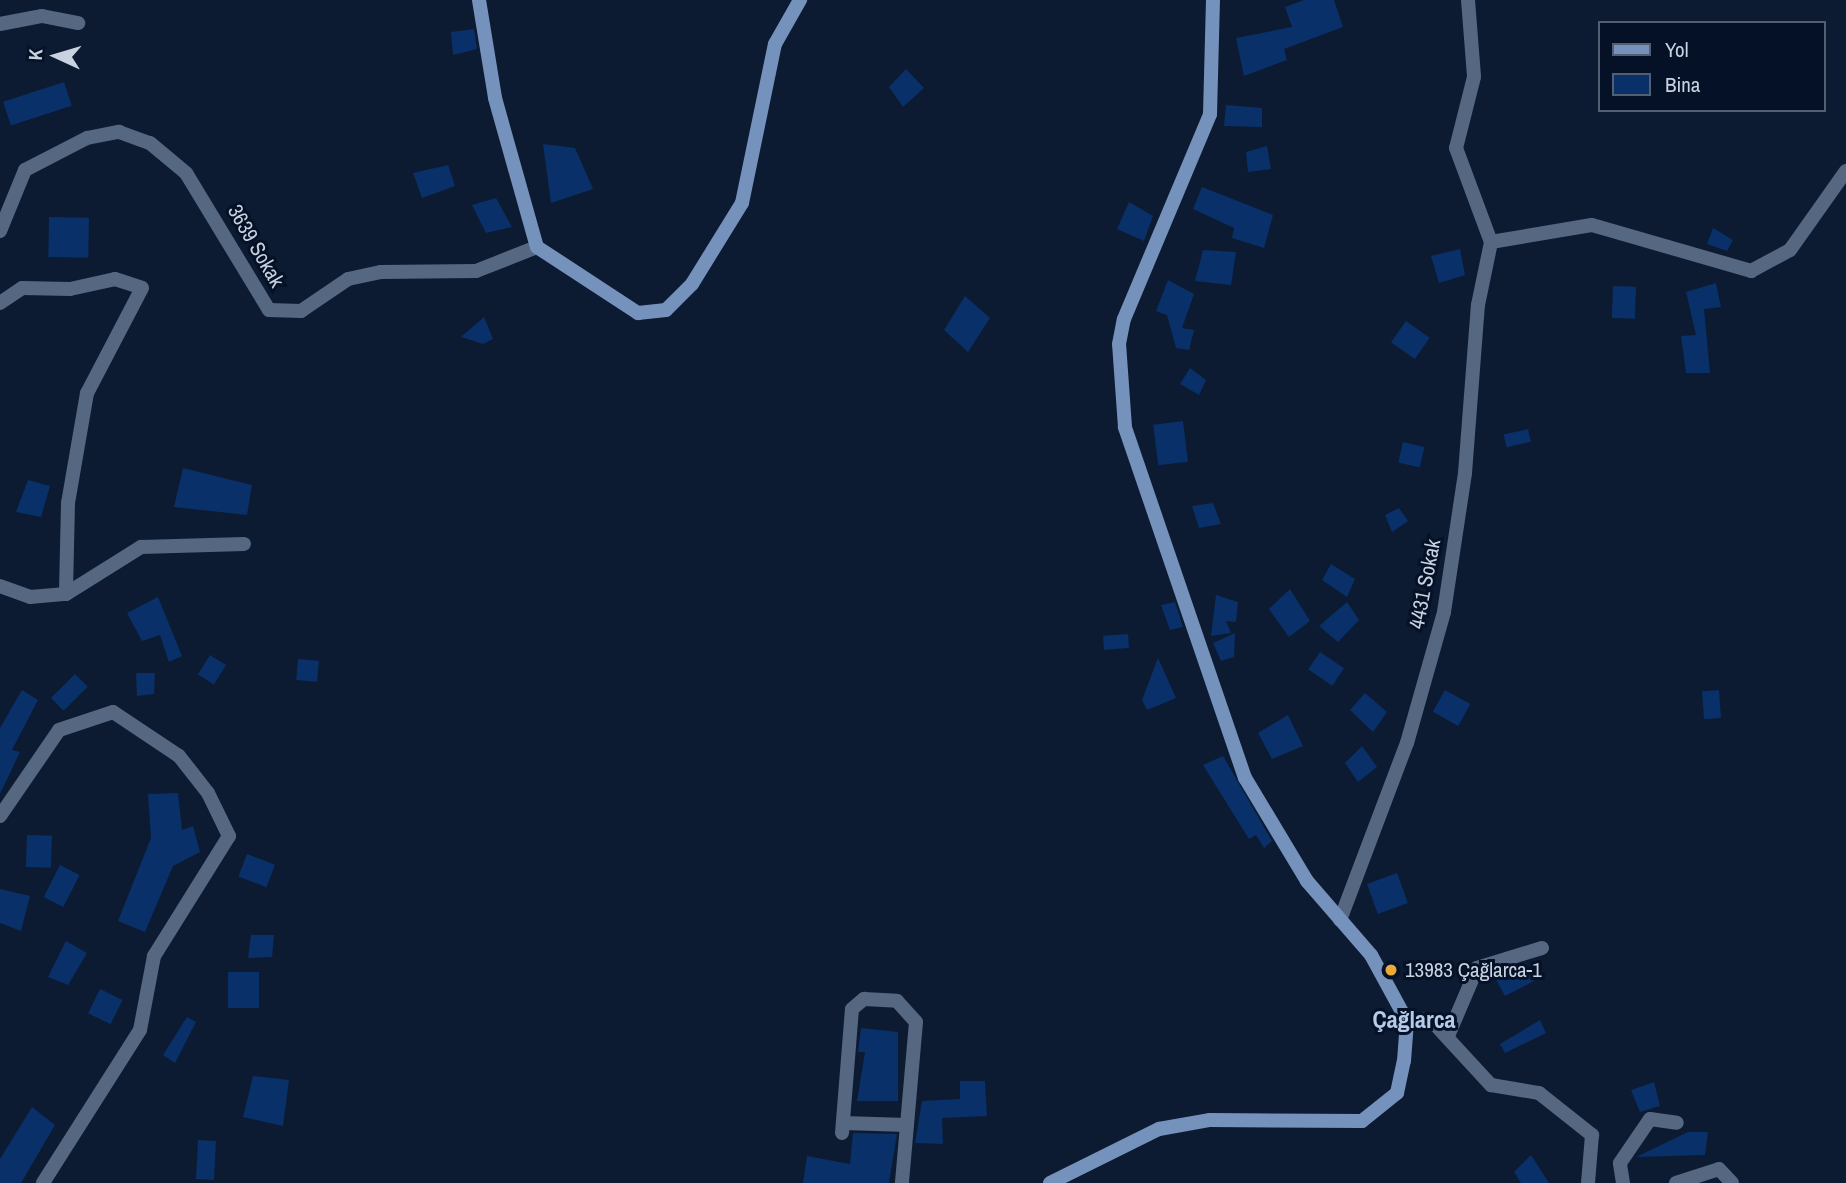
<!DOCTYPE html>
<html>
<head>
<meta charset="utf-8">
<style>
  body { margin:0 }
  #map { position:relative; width:1846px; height:1183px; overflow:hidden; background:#0c1b31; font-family:"Archivo Narrow",sans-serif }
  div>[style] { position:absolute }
  .building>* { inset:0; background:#093068; transform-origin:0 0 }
  .street>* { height:14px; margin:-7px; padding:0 7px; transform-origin:7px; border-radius:7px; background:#556781 }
  .secondary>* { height:14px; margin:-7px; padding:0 7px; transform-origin:7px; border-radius:7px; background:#7592bd }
  .dots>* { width:19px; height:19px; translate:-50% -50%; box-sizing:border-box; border:4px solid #051126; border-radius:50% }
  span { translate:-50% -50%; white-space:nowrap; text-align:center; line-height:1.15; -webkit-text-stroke:6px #051126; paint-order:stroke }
  .street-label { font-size:21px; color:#c8d2e1 }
  .poi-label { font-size:21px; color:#c8d2e1 }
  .left { translate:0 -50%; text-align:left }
  .quarter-label { font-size:24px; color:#b6cbe9; font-weight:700 }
  .legend { position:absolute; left:1598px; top:21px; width:228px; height:91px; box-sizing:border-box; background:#051126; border:2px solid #535e71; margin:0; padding:9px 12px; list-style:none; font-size:21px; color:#c8d2e1 }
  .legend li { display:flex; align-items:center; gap:14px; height:35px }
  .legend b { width:35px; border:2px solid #535e71 }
  .north { position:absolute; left:21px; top:21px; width:70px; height:70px; -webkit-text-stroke:5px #051126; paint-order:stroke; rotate:274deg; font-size:19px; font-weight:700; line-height:28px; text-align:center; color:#c8d2e1 }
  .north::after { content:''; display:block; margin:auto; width:24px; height:32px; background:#c8d2e1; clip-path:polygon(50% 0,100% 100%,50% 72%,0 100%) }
</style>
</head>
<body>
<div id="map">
  <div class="building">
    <i style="clip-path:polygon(1304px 0,1334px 0,1343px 27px,1284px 49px,1287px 60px,1244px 76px,1236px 38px,1292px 27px,1285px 7px)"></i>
    <i style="clip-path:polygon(474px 29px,477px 49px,453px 55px,451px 32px)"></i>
    <i style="clip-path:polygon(906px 69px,924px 88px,903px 107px,889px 87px)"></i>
    <i style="left:64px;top:82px;width:25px;height:64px;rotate:72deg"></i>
    <i style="clip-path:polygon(1226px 105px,1262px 108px,1262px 127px,1224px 126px)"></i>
    <i style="clip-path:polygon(543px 144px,575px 148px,593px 189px,551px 203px)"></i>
    <i style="clip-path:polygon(1267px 146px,1271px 169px,1248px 172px,1246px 152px)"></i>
    <i style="clip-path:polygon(448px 165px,455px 186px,422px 198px,413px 173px)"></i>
    <i style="clip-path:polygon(1202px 187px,1273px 215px,1264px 248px,1232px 238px,1234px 228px,1193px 209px)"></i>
    <i style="clip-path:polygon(496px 198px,512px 227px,486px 233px,472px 205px)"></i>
    <i style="clip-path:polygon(1129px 202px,1153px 216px,1144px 241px,1117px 229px)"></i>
    <i style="left:49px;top:217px;width:40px;height:40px;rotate:1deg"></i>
    <i style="clip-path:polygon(1713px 228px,1733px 240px,1727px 251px,1707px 244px)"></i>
    <i style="clip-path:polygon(1460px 249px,1465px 275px,1439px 283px,1431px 256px)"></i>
    <i style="clip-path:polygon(1203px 250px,1236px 252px,1231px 285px,1195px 281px)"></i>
    <i style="clip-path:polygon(1168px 280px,1194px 294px,1182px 328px,1194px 330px,1189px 350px,1176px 348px,1167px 315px,1156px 311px)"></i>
    <i style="clip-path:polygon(1716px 283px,1721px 307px,1704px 309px,1710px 373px,1686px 373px,1681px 336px,1696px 335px,1686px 292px)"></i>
    <i style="left:1613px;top:286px;width:23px;height:32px;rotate:2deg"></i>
    <i style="clip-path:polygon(965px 296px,990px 318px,968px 352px,944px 330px)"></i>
    <i style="clip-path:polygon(484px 317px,493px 339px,483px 344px,461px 337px)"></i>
    <i style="left:1406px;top:321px;width:29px;height:26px;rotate:35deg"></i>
    <i style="clip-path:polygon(1190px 368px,1206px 380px,1199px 395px,1180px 384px)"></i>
    <i style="left:1183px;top:421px;width:41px;height:30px;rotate:83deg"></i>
    <i style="left:1528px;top:429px;width:13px;height:25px;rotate:77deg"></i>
    <i style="left:1403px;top:442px;width:22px;height:21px;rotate:13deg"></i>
    <i style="clip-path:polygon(183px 468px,252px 485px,247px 515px,174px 507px)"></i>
    <i style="clip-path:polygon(28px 480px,50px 486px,41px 517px,16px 512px)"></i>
    <i style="clip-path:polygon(1213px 503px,1221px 524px,1199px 528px,1192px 506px)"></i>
    <i style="clip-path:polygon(1399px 508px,1408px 521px,1392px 532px,1385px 515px)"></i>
    <i style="clip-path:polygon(1331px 564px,1355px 579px,1347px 597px,1322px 580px)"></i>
    <i style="clip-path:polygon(1290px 589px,1310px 621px,1289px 637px,1269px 609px)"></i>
    <i style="clip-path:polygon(1216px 595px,1238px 602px,1236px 622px,1226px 621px,1231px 633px,1211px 636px)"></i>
    <i style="clip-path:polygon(158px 597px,182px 656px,169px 662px,160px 635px,142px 641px,127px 613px)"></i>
    <i style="clip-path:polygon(1175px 602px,1183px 627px,1170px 630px,1161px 605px)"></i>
    <i style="clip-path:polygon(1347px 602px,1359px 620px,1338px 642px,1319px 626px)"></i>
    <i style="clip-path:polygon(1235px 633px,1234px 657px,1221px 661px,1213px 643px)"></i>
    <i style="left:1128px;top:634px;width:14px;height:25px;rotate:86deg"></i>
    <i style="left:1320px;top:652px;width:29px;height:21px;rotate:34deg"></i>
    <i style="left:210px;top:655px;width:19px;height:23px;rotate:32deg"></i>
    <i style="clip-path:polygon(1158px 658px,1176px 698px,1147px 710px,1142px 700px)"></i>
    <i style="left:298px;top:659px;width:21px;height:21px;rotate:5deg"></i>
    <i style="clip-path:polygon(136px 673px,155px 673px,154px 694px,137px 696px)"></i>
    <i style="left:75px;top:674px;width:18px;height:34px;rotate:45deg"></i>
    <i style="clip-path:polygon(22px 690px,38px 700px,12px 750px,20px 752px,0 794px,0 728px)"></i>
    <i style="left:1445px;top:690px;width:29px;height:25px;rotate:29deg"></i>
    <i style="left:1719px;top:690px;width:28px;height:17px;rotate:86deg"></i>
    <i style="clip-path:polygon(1365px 693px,1387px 712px,1373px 732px,1350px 710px)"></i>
    <i style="clip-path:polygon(1288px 715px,1303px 746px,1272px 759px,1258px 733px)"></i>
    <i style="clip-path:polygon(1362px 746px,1377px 767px,1358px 782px,1345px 763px)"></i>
    <i style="clip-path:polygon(1223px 756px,1272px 841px,1264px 848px,1256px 835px,1249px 839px,1203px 765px)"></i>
    <i style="clip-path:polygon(178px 793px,182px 830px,193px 826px,200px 852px,173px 866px,145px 932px,118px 921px,151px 838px,148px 794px)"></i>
    <i style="left:27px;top:835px;width:25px;height:32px;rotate:2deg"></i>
    <i style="left:247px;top:854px;width:30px;height:24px;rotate:21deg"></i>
    <i style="left:60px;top:865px;width:22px;height:36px;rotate:27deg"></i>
    <i style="left:1397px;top:873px;width:32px;height:32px;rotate:70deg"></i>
    <i style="clip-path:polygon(0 889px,30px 896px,21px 931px,0 923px)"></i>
    <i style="clip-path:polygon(251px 935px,274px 935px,272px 957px,248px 958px)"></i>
    <i style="clip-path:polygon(66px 941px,87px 953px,68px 985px,48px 977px)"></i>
    <i style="clip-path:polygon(1526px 963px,1534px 981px,1505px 996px,1493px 974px)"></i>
    <i style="left:228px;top:972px;width:31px;height:36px"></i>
    <i style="left:100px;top:989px;width:25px;height:27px;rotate:26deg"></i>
    <i style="clip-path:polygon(187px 1017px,196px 1022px,175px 1063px,163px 1055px)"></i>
    <i style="clip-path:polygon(1540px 1020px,1546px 1033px,1505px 1053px,1500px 1044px)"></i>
    <i style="clip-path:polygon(861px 1028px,898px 1032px,898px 1101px,857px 1101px,865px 1052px,858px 1052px)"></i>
    <i style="clip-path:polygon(253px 1076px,289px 1080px,283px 1126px,243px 1117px)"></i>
    <i style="clip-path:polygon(960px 1081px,985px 1081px,987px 1116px,942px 1118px,943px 1144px,915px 1143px,922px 1101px,960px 1099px)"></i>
    <i style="clip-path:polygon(1654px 1082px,1660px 1106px,1640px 1112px,1631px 1090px)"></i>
    <i style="clip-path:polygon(32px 1107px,55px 1125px,21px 1183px,0 1183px,0 1159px)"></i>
    <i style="clip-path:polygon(1688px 1132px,1708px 1132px,1705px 1155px,1636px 1157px)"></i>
    <i style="clip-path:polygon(853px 1133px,897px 1134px,889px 1183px,803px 1183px,807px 1156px,850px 1164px)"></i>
    <i style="left:198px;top:1140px;width:18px;height:39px;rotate:3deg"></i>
    <i style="clip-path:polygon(1531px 1155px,1549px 1183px,1521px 1183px,1514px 1172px)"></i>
  </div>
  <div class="street">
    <i style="left:1468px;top:0;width:77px;rotate:85.5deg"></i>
    <i style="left:1474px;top:77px;width:73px;rotate:104.2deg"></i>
    <i style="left:1456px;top:148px;width:100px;rotate:69.6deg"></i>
    <i style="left:1491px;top:242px;width:102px;rotate:-9.6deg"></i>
    <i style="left:1592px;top:225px;width:166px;rotate:16.1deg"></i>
    <i style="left:1751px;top:271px;width:44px;rotate:-28.3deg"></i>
    <i style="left:1790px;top:250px;width:97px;rotate:-54.7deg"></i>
    <i style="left:0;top:24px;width:43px;rotate:-10.8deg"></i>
    <i style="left:42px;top:16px;width:37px;rotate:11deg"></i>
    <i style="left:0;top:231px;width:66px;rotate:-67.7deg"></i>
    <i style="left:25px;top:170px;width:70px;rotate:-27.3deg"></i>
    <i style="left:87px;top:138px;width:33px;rotate:-11deg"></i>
    <i style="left:119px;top:132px;width:33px;rotate:20deg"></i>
    <i style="left:150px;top:143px;width:47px;rotate:39.8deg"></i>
    <i style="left:186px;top:173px;width:160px;rotate:58.8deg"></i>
    <i style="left:269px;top:310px;width:32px;rotate:2deg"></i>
    <i style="left:301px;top:311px;width:57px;rotate:-34.2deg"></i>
    <i style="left:348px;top:279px;width:34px;rotate:-12deg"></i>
    <i style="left:381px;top:272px;width:95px;rotate:-0.6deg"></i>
    <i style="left:476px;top:271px;width:66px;rotate:-21.5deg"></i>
    <i style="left:0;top:303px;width:27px;rotate:-34deg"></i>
    <i style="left:22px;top:288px;width:48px;rotate:1.2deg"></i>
    <i style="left:70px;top:289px;width:46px;rotate:-12.5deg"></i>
    <i style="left:115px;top:279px;width:28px;rotate:18deg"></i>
    <i style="left:142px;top:288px;width:119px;rotate:117.6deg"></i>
    <i style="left:87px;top:393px;width:112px;rotate:99.8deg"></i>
    <i style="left:68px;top:503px;width:91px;rotate:91.3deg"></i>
    <i style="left:0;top:586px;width:32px;rotate:20deg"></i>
    <i style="left:30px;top:597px;width:36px;rotate:-5deg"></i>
    <i style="left:66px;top:594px;width:89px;rotate:-32.1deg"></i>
    <i style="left:141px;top:547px;width:103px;rotate:-1.7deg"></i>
    <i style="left:0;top:816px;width:104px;rotate:-55.5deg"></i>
    <i style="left:59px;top:730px;width:57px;rotate:-18.4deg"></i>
    <i style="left:113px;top:712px;width:79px;rotate:33.7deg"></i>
    <i style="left:179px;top:756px;width:47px;rotate:51.9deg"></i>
    <i style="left:208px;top:793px;width:48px;rotate:64deg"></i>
    <i style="left:229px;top:836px;width:142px;rotate:122deg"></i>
    <i style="left:154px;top:956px;width:75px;rotate:100.7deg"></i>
    <i style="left:140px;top:1030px;width:181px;rotate:122.4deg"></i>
    <i style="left:1340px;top:920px;width:189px;rotate:-69.3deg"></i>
    <i style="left:1407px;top:743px;width:136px;rotate:-74.2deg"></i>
    <i style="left:1444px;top:612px;width:141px;rotate:-81.4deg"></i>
    <i style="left:1465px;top:473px;width:169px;rotate:-85.6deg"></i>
    <i style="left:1478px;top:305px;width:64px;rotate:-78.3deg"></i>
    <i style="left:1407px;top:1021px;width:23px;rotate:-5deg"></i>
    <i style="left:1430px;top:1019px;width:90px;rotate:47.3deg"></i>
    <i style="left:1491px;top:1085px;width:49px;rotate:9.5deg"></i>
    <i style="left:1539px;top:1093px;width:68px;rotate:38.4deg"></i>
    <i style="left:1592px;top:1135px;width:48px;rotate:94.8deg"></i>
    <i style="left:1448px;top:1036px;width:74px;rotate:-66.9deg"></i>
    <i style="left:1477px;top:968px;width:68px;rotate:-17.1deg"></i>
    <i style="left:843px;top:1123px;width:64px;rotate:1.8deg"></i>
    <i style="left:842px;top:1133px;width:124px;rotate:-85.4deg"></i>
    <i style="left:852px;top:1009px;width:16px;rotate:-40deg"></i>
    <i style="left:864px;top:999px;width:33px;rotate:3deg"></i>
    <i style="left:897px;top:1001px;width:28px;rotate:48deg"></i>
    <i style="left:916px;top:1022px;width:162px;rotate:95deg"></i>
    <i style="left:1623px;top:1183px;width:20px;rotate:-99deg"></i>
    <i style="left:1620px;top:1163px;width:53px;rotate:-55.7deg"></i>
    <i style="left:1650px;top:1119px;width:27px;rotate:8deg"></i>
    <i style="left:1676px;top:1183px;width:45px;rotate:-18deg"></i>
    <i style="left:1719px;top:1169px;width:19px;rotate:47deg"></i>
  </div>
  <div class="secondary">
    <i style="left:479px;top:0;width:99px;rotate:80.7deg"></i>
    <i style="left:495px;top:98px;width:155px;rotate:74.3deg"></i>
    <i style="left:537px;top:247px;width:121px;rotate:33.2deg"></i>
    <i style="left:638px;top:313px;width:28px;rotate:-6deg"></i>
    <i style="left:666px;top:310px;width:37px;rotate:-45deg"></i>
    <i style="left:692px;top:284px;width:95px;rotate:-58.3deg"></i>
    <i style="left:742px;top:203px;width:162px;rotate:-78.3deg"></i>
    <i style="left:775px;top:44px;width:51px;rotate:-60.4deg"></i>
    <i style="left:1050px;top:1183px;width:122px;rotate:-26.4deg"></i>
    <i style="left:1159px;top:1129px;width:52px;rotate:-10deg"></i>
    <i style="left:1210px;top:1120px;width:152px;rotate:0.4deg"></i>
    <i style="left:1362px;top:1121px;width:45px;rotate:-38.7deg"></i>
    <i style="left:1397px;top:1093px;width:33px;rotate:-78deg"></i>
    <i style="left:1404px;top:1061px;width:40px;rotate:-85.7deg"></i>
    <i style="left:1407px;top:1021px;width:75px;rotate:-118.6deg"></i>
    <i style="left:1371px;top:955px;width:98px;rotate:-130.9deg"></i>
    <i style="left:1307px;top:881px;width:120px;rotate:-121deg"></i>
    <i style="left:1245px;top:778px;width:371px;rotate:-108.9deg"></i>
    <i style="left:1125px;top:427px;width:83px;rotate:-94.1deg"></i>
    <i style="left:1119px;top:344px;width:25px;rotate:-79deg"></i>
    <i style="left:1124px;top:319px;width:222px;rotate:-67.2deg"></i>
    <i style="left:1210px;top:114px;width:114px;rotate:-88.5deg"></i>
  </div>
  <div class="dots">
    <i style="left:1391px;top:970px;background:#e9ab38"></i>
  </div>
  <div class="street-label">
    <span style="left:256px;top:246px;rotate:60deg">3639 Sokak</span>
    <span style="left:1425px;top:584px;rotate:-79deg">4431 Sokak</span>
  </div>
  <div class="poi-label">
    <span class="left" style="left:1405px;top:970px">13983 Çağlarca-1</span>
  </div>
  <div class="quarter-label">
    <span style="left:1414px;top:1020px">Çağlarca</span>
  </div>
  <ul class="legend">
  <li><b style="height:9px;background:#7592bd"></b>Yol</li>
  <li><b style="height:19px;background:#093068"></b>Bina</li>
  </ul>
  <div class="north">K</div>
</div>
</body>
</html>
